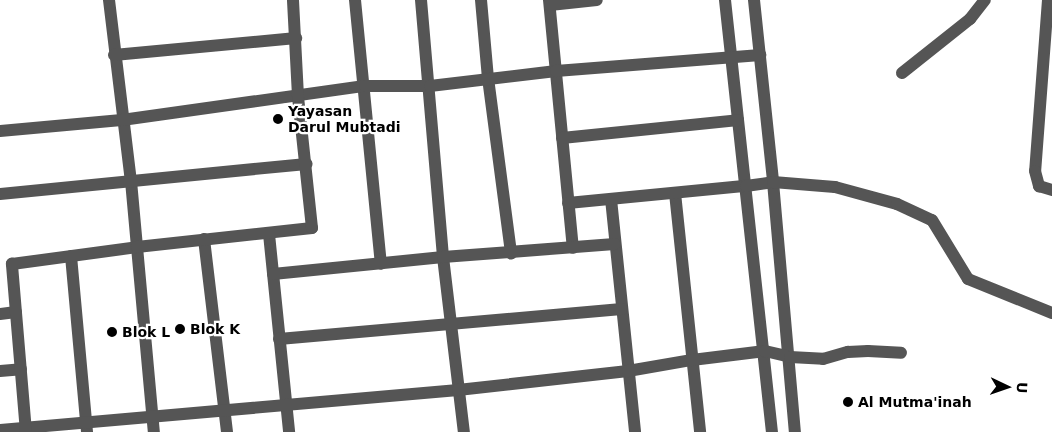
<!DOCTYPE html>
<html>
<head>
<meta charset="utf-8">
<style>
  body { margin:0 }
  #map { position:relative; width:1052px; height:432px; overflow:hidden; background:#fff; font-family:"DejaVu Sans",sans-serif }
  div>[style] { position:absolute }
  .minor>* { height:12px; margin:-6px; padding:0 6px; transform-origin:6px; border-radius:6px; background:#555 }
  .dots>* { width:14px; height:14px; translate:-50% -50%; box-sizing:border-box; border:2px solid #fff; border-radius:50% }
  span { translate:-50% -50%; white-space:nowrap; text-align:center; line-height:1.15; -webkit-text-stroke:4.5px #fff; paint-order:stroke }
  .poi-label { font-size:14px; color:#000; font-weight:700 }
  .left { translate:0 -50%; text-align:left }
  .north { position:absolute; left:982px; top:362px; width:50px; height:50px; -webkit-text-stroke:4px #fff; paint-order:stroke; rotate:93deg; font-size:14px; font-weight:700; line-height:20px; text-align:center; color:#000 }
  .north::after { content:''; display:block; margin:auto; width:18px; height:22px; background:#000; clip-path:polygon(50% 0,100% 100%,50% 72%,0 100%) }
</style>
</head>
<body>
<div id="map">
  <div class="minor">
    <i style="left:109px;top:0;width:182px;rotate:83.1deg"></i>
    <i style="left:131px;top:181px;width:252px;rotate:84.8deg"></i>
    <i style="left:355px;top:0;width:265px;rotate:84.4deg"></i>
    <i style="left:421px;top:0;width:258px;rotate:85.1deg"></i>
    <i style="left:443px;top:257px;width:176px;rotate:83.2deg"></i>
    <i style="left:481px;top:0;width:78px;rotate:84.9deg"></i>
    <i style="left:488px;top:78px;width:177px;rotate:82.5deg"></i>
    <i style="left:549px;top:0;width:249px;rotate:84.5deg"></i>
    <i style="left:725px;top:0;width:435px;rotate:83.8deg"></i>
    <i style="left:754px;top:0;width:183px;rotate:84deg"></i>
    <i style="left:773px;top:182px;width:251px;rotate:85deg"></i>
    <i style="left:1048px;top:0;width:171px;rotate:94.3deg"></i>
    <i style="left:1035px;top:171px;width:16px;rotate:75deg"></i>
    <i style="left:1039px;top:186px;width:14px;rotate:17deg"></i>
    <i style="left:550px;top:5px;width:47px;rotate:-6.1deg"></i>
    <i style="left:114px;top:55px;width:183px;rotate:-5.3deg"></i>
    <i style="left:902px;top:73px;width:87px;rotate:-38.5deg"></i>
    <i style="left:970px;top:19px;width:24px;rotate:-52deg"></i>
    <i style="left:0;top:131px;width:122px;rotate:-5.2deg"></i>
    <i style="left:122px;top:120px;width:245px;rotate:-8deg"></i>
    <i style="left:365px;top:86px;width:65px"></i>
    <i style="left:430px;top:86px;width:127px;rotate:-6.8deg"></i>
    <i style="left:556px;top:71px;width:205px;rotate:-4.5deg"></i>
    <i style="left:562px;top:138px;width:177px;rotate:-5.8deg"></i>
    <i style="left:675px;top:193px;width:240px;rotate:84deg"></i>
    <i style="left:0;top:194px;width:308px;rotate:-5.6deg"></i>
    <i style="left:611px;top:199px;width:234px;rotate:84.1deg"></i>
    <i style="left:568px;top:203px;width:179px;rotate:-5.5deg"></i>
    <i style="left:746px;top:186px;width:27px;rotate:-8deg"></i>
    <i style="left:773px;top:182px;width:62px;rotate:4.6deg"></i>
    <i style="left:835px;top:187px;width:64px;rotate:15.3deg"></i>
    <i style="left:897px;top:204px;width:38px;rotate:25deg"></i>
    <i style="left:932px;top:220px;width:69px;rotate:58.6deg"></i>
    <i style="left:968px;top:279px;width:91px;rotate:22deg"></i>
    <i style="left:269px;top:234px;width:199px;rotate:84.2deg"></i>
    <i style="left:204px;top:239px;width:194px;rotate:83.2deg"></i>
    <i style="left:71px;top:256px;width:177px;rotate:84.8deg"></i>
    <i style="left:273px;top:274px;width:171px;rotate:-5.7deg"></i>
    <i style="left:443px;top:257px;width:172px;rotate:-4.3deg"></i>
    <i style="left:0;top:314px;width:16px;rotate:-7deg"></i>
    <i style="left:279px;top:339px;width:344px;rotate:-5deg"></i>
    <i style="left:0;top:371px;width:21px;rotate:-5deg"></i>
    <i style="left:0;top:430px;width:460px;rotate:-5deg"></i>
    <i style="left:458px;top:390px;width:171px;rotate:-6.4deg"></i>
    <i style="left:628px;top:371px;width:65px;rotate:-9.8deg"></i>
    <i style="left:692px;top:360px;width:74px;rotate:-7deg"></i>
    <i style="left:765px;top:351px;width:26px;rotate:13deg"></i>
    <i style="left:790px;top:357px;width:33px;rotate:3deg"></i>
    <i style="left:823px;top:359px;width:26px;rotate:-16deg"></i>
    <i style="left:848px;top:352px;width:20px;rotate:-3deg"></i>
    <i style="left:868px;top:351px;width:33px;rotate:3deg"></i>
    <i style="left:26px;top:432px;width:169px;rotate:-94.8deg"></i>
    <i style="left:12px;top:264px;width:126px;rotate:-7.7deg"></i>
    <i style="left:137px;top:247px;width:176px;rotate:-6.2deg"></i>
    <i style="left:312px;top:228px;width:133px;rotate:-96.1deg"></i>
    <i style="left:298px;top:96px;width:96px;rotate:-93deg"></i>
  </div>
  <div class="dots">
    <i style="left:278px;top:119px;background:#000"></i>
    <i style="left:180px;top:329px;background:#000"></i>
    <i style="left:112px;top:332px;background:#000"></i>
    <i style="left:848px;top:402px;background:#000"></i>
  </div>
  <div class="poi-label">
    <span class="left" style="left:288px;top:119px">Yayasan<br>Darul Mubtadi</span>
    <span class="left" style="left:190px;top:329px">Blok K</span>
    <span class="left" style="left:122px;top:332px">Blok L</span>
    <span class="left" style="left:858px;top:402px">Al Mutma'inah</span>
  </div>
  <div class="north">U</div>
</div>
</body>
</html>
